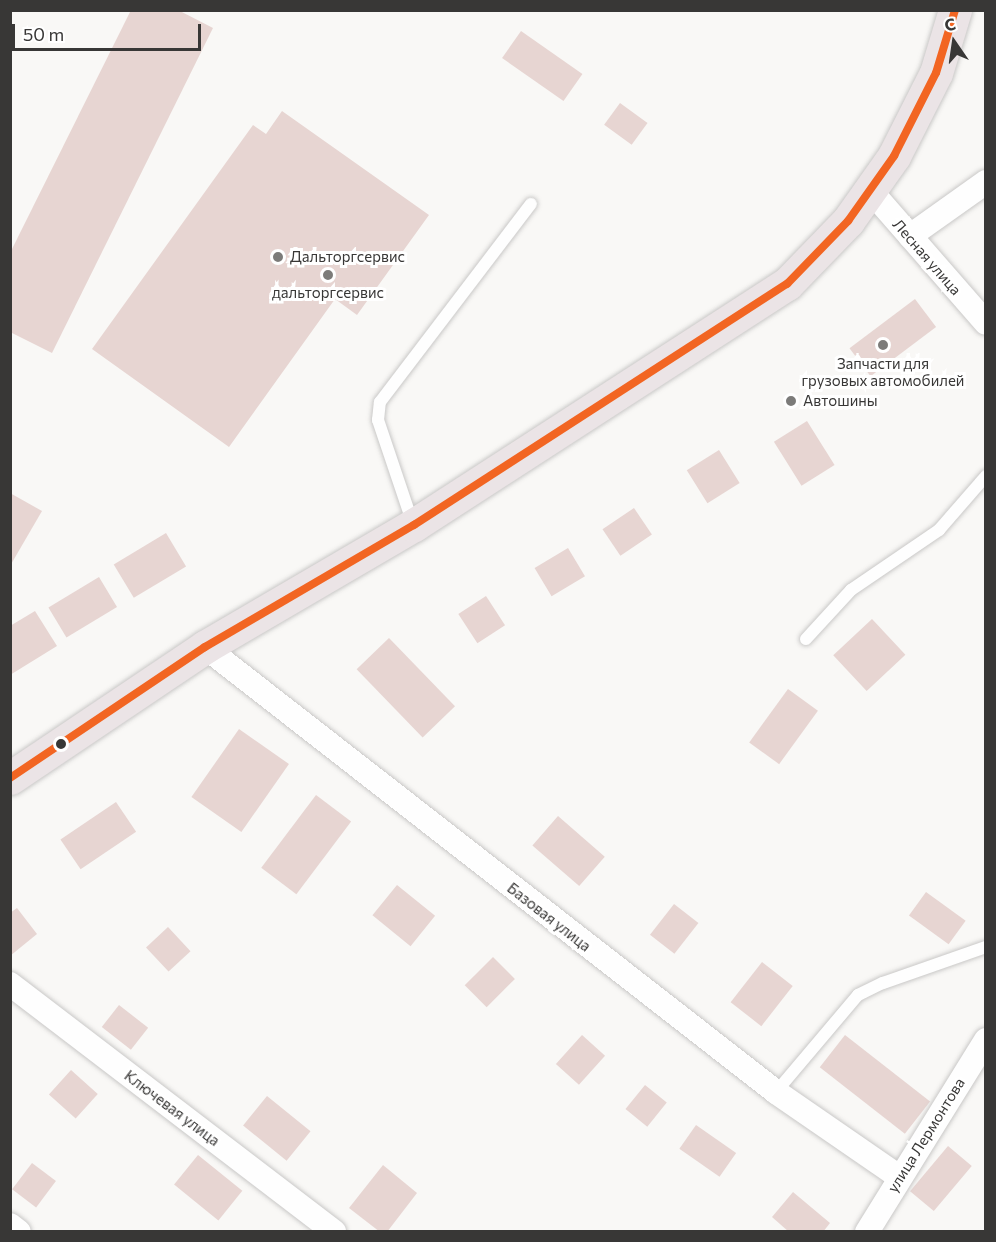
<!DOCTYPE html>
<html>
<head>
<meta charset="utf-8">
<style>
  body { margin:0 }
  #map { position:relative; width:996px; height:1242px; overflow:hidden; background:#f9f8f6; font-family:Commissioner,sans-serif }
  div>[style] { position:absolute }
  .building>* { inset:0; background:#e7d5d2; transform-origin:0 0 }
  .roads { filter:drop-shadow(0 0 2px #c9c8c7) drop-shadow(0 0 2px #c9c8c7) }
  .lane>* { height:12px; margin:-6px; padding:0 6px; transform-origin:6px; border-radius:6px; background:#fefefe }
  .street>* { height:24px; margin:-12px; padding:0 12px; transform-origin:12px; border-radius:12px; background:#fefefe }
  .primary>* { height:33px; margin:-16.5px; padding:0 16.5px; transform-origin:16.5px; border-radius:16.5px; background:#ebe4e6 }
  .bus-1>* { height:8px; margin:-4px; padding:0 4px; transform-origin:4px; border-radius:4px; background:#f26522 }
  .dots>* { width:16px; height:16px; translate:-50% -50%; box-sizing:border-box; border:3px solid #fff; border-radius:50% }
  span { translate:-50% -50%; white-space:nowrap; text-align:center; line-height:1.15; -webkit-text-stroke:6px #fff; paint-order:stroke }
  .poi-label { font-size:15px; color:#383736 }
  .left { translate:0 -50%; text-align:left }
  .street-label { font-size:15px; color:#383736 }
  .frame { position:absolute; inset:0; border:12px solid #383736; pointer-events:none }
  .north { position:absolute; left:924px; top:12px; width:60px; height:60px; -webkit-text-stroke:4px #fff; paint-order:stroke; rotate:347deg; font-size:16px; font-weight:700; line-height:24px; text-align:center; color:#383736 }
  .north::after { content:''; display:block; margin:auto; width:21px; height:27px; background:#383736; clip-path:polygon(50% 0,100% 100%,50% 72%,0 100%) }
  .scale { position:absolute; left:12px; top:24px; width:189px; height:27px; box-sizing:border-box; border:3px solid #383736; border-top:0; padding-left:8px; font-size:18px; line-height:21px; white-space:nowrap; color:#383736; -webkit-text-stroke:4px #fff; paint-order:stroke }
</style>
</head>
<body>
<div id="map">
  <div class="building">
    <i style="clip-path:polygon(131px 10px,178px 10px,213px 28px,52px 353px,10px 332px,10px 253px)"></i>
    <i style="left:521px;top:31px;width:75px;height:33px;rotate:35deg"></i>
    <i style="left:620px;top:103px;width:34px;height:27px;rotate:36deg"></i>
    <i style="clip-path:polygon(282px 111px,429px 215px,357px 315px,335px 299px,229px 447px,92px 349px,253px 125px,266px 134px)"></i>
    <i style="left:915px;top:299px;width:35px;height:82px;rotate:53deg"></i>
    <i style="left:807px;top:421px;width:52px;height:39px;rotate:58deg"></i>
    <i style="left:719px;top:450px;width:39px;height:38px;rotate:58deg"></i>
    <i style="clip-path:polygon(10px 493px,42px 511px,10px 566px)"></i>
    <i style="left:634px;top:508px;width:32px;height:38px;rotate:56deg"></i>
    <i style="left:166px;top:533px;width:39px;height:61px;rotate:59deg"></i>
    <i style="left:568px;top:548px;width:33px;height:39px;rotate:59deg"></i>
    <i style="left:99px;top:577px;width:35px;height:59px;rotate:59deg"></i>
    <i style="left:486px;top:596px;width:35px;height:33px;rotate:57deg"></i>
    <i style="clip-path:polygon(35px 611px,57px 646px,10px 675px,10px 626px)"></i>
    <i style="left:872px;top:619px;width:49px;height:53px;rotate:47deg"></i>
    <i style="left:389px;top:638px;width:95px;height:45px;rotate:46deg"></i>
    <i style="left:788px;top:689px;width:37px;height:66px;rotate:36deg"></i>
    <i style="left:239px;top:729px;width:61px;height:83px;rotate:35deg"></i>
    <i style="left:316px;top:795px;width:44px;height:91px;rotate:37deg"></i>
    <i style="left:116px;top:802px;width:36px;height:67px;rotate:56deg"></i>
    <i style="left:558px;top:816px;width:62px;height:39px;rotate:41deg"></i>
    <i style="left:397px;top:885px;width:49px;height:39px;rotate:39deg"></i>
    <i style="left:926px;top:892px;width:49px;height:29px;rotate:36deg"></i>
    <i style="left:674px;top:904px;width:31px;height:39px;rotate:38deg"></i>
    <i style="clip-path:polygon(17px 908px,37px 934px,10px 956px,10px 913px)"></i>
    <i style="left:168px;top:927px;width:33px;height:30px;rotate:47deg"></i>
    <i style="left:493px;top:957px;width:31px;height:40px;rotate:45deg"></i>
    <i style="left:762px;top:962px;width:39px;height:51px;rotate:38deg"></i>
    <i style="left:119px;top:1005px;width:37px;height:28px;rotate:38deg"></i>
    <i style="left:582px;top:1035px;width:31px;height:39px;rotate:42deg"></i>
    <i style="left:845px;top:1035px;width:108px;height:41px;rotate:38deg"></i>
    <i style="left:71px;top:1070px;width:36px;height:33px;rotate:42deg"></i>
    <i style="left:645px;top:1085px;width:28px;height:31px;rotate:39deg"></i>
    <i style="left:267px;top:1096px;width:56px;height:38px;rotate:39deg"></i>
    <i style="left:696px;top:1125px;width:49px;height:29px;rotate:35deg"></i>
    <i style="left:948px;top:1146px;width:31px;height:59px;rotate:40deg"></i>
    <i style="left:198px;top:1155px;width:57px;height:38px;rotate:39deg"></i>
    <i style="left:32px;top:1163px;width:30px;height:33px;rotate:37deg"></i>
    <i style="clip-path:polygon(383px 1165px,417px 1193px,387px 1232px,380px 1232px,349px 1208px)"></i>
    <i style="clip-path:polygon(793px 1192px,830px 1223px,823px 1232px,789px 1232px,772px 1217px)"></i>
  </div>
  <div class="roads">
    <div class="lane">
      <i style="left:413px;top:524px;width:110px;rotate:-108.6deg"></i>
      <i style="left:378px;top:420px;width:18px;rotate:-84deg"></i>
      <i style="left:380px;top:402px;width:249px;rotate:-52.7deg"></i>
      <i style="left:806px;top:639px;width:67px;rotate:-47.4deg"></i>
      <i style="left:851px;top:590px;width:107px;rotate:-34.3deg"></i>
      <i style="left:939px;top:530px;width:72px;rotate:-49deg"></i>
      <i style="left:776px;top:1092px;width:127px;rotate:-49.8deg"></i>
      <i style="left:858px;top:995px;width:28px;rotate:-26deg"></i>
      <i style="left:883px;top:983px;width:109px;rotate:-19.3deg"></i>
    </div>
    <div class="street">
      <i style="left:870px;top:190px;width:176px;rotate:48.9deg"></i>
      <i style="left:910px;top:236px;width:93px;rotate:-35.4deg"></i>
      <i style="left:205px;top:647px;width:724px;rotate:37.93deg"></i>
      <i style="left:776px;top:1092px;width:150px;rotate:34.6deg"></i>
      <i style="left:10px;top:984px;width:408px;rotate:37.4deg"></i>
      <i style="left:10px;top:1225px;width:11px;rotate:38deg"></i>
      <i style="left:867px;top:1232px;width:226px;rotate:-58.2deg"></i>
    </div>
    <div class="primary">
      <i style="left:10px;top:778px;width:235px;rotate:-33.9deg"></i>
      <i style="left:205px;top:647px;width:242px;rotate:-30.3deg"></i>
      <i style="left:414px;top:525px;width:444px;rotate:-32.9deg"></i>
      <i style="left:787px;top:284px;width:88px;rotate:-45.9deg"></i>
      <i style="left:848px;top:221px;width:80px;rotate:-54.7deg"></i>
      <i style="left:894px;top:156px;width:93px;rotate:-63.2deg"></i>
      <i style="left:936px;top:73px;width:66px;rotate:-73.2deg"></i>
    </div>
  </div>
  <div class="bus-1">
    <i style="left:10px;top:778px;width:235px;rotate:-33.9deg"></i>
    <i style="left:205px;top:647px;width:242px;rotate:-30.3deg"></i>
    <i style="left:414px;top:525px;width:444px;rotate:-32.9deg"></i>
    <i style="left:787px;top:284px;width:88px;rotate:-45.9deg"></i>
    <i style="left:848px;top:221px;width:80px;rotate:-54.7deg"></i>
    <i style="left:894px;top:156px;width:93px;rotate:-63.2deg"></i>
    <i style="left:936px;top:73px;width:66px;rotate:-73.2deg"></i>
  </div>
  <div class="dots">
    <i style="left:278px;top:257px;background:#7c7b79"></i>
    <i style="left:328px;top:275px;background:#7c7b79"></i>
    <i style="left:883px;top:345px;background:#7c7b79"></i>
    <i style="left:791px;top:401px;background:#7c7b79"></i>
    <i style="left:61px;top:744px;background:#383736"></i>
  </div>
  <div class="poi-label">
    <span class="left" style="left:290px;top:257px">Дальторгсервис</span>
    <span style="left:328px;top:293px">дальторгсервис</span>
    <span style="left:883px;top:372px">Запчасти для<br>грузовых автомобилей</span>
    <span class="left" style="left:803px;top:401px">Автошины</span>
  </div>
  <div class="street-label">
    <span style="left:927px;top:257px;rotate:49deg">Лесная улица</span>
    <span style="left:549px;top:917px;rotate:38deg">Базовая улица</span>
    <span style="left:172px;top:1108px;rotate:37deg">Ключевая улица</span>
    <span style="left:926px;top:1135px;rotate:-58deg">улица Лермонтова</span>
  </div>
  <div class="frame"></div>
  <div class="north">С</div>
  <div class="scale">50 m</div>
</div>
</body>
</html>
